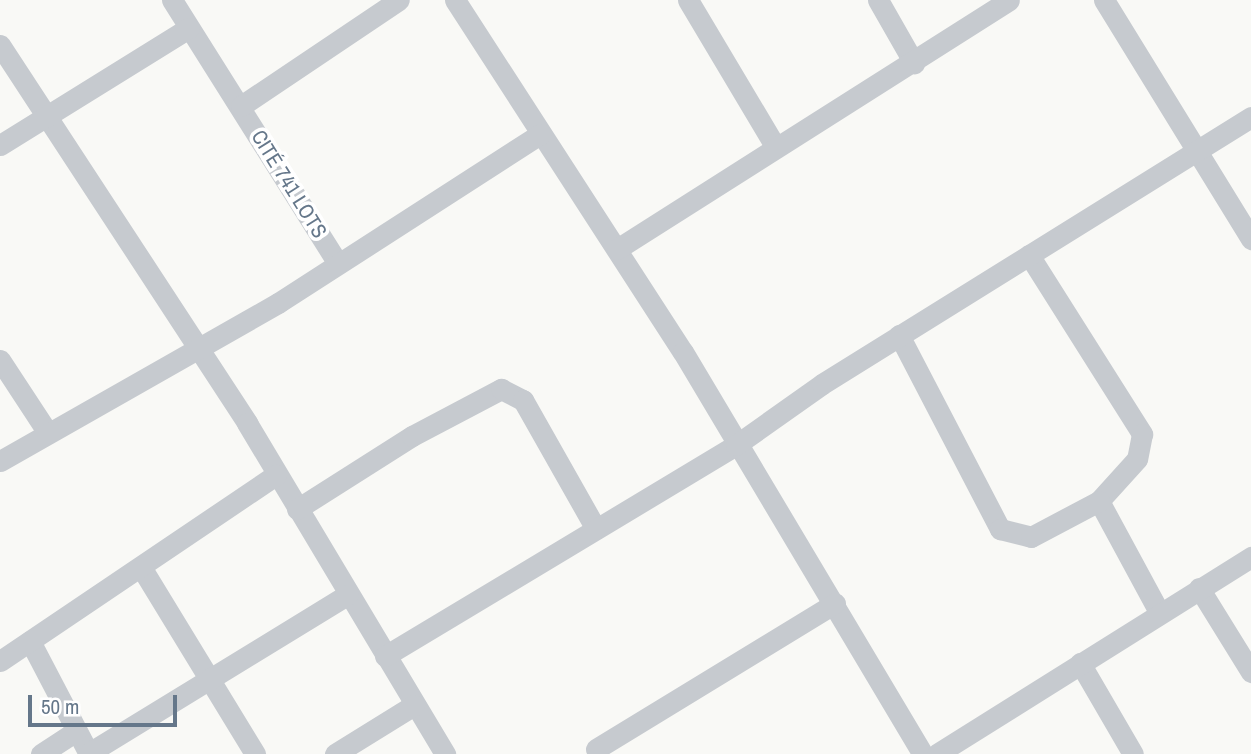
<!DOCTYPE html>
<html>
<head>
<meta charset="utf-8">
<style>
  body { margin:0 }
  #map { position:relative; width:1251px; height:754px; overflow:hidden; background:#f9f9f6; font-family:"Archivo Narrow",sans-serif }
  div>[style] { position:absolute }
  .street>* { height:21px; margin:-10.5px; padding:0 10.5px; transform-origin:10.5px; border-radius:10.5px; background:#c6cacf }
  span { translate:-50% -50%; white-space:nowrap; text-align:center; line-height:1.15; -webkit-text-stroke:7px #fff; paint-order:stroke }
  .street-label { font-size:21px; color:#65778a }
  .scale { position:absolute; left:28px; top:695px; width:149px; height:32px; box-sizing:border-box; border:4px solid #65778a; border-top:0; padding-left:9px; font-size:21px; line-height:24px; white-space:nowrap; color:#65778a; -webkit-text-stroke:5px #fff; paint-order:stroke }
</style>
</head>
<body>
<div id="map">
  <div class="street">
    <i style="left:172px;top:0;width:310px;rotate:57.8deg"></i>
    <i style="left:455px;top:0;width:419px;rotate:57.1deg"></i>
    <i style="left:683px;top:352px;width:468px;rotate:59.2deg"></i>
    <i style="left:688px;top:0;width:170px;rotate:59.2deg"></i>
    <i style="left:878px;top:0;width:73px;rotate:60.3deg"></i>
    <i style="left:1104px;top:0;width:281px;rotate:58.4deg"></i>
    <i style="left:0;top:45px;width:452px;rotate:56.8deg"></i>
    <i style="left:247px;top:423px;width:386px;rotate:59.1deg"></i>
    <i style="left:241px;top:106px;width:190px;rotate:-33.9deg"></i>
    <i style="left:0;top:145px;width:222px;rotate:-31.8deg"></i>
    <i style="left:617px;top:249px;width:464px;rotate:-32.4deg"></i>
    <i style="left:1029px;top:255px;width:212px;rotate:57.7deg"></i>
    <i style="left:1142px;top:434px;width:25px;rotate:101deg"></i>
    <i style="left:1137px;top:459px;width:57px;rotate:132.1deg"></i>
    <i style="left:1099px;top:501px;width:126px;rotate:61.6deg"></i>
    <i style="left:899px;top:335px;width:219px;rotate:62.5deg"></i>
    <i style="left:1000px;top:529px;width:32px;rotate:14deg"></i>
    <i style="left:1031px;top:537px;width:77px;rotate:-27.9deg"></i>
    <i style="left:0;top:360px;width:87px;rotate:56.7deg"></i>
    <i style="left:0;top:461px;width:320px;rotate:-29.6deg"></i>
    <i style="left:278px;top:303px;width:312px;rotate:-32.8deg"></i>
    <i style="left:297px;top:509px;width:136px;rotate:-32.4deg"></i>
    <i style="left:412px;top:436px;width:101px;rotate:-27.8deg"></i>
    <i style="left:501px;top:389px;width:25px;rotate:27deg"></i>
    <i style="left:523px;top:400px;width:148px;rotate:60.5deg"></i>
    <i style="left:141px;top:567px;width:219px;rotate:58.6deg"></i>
    <i style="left:1199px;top:588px;width:99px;rotate:58.2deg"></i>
    <i style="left:30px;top:641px;width:127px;rotate:62.4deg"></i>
    <i style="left:385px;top:656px;width:410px;rotate:-31deg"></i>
    <i style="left:736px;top:445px;width:105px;rotate:-35.3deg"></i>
    <i style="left:822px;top:384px;width:505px;rotate:-31.9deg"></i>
    <i style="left:0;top:661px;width:333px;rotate:-34deg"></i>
    <i style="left:1080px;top:663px;width:105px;rotate:59.8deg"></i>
    <i style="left:596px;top:749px;width:280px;rotate:-31.4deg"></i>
    <i style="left:89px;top:753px;width:303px;rotate:-31.5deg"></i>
    <i style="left:41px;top:754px;width:42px;rotate:-33.3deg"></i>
    <i style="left:335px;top:754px;width:93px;rotate:-31.8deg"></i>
    <i style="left:937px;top:754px;width:371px;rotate:-32.1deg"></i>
  </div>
  <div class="street-label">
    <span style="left:289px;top:184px;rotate:58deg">CITÉ 741 LOTS</span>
  </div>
  <div class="scale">50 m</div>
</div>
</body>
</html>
